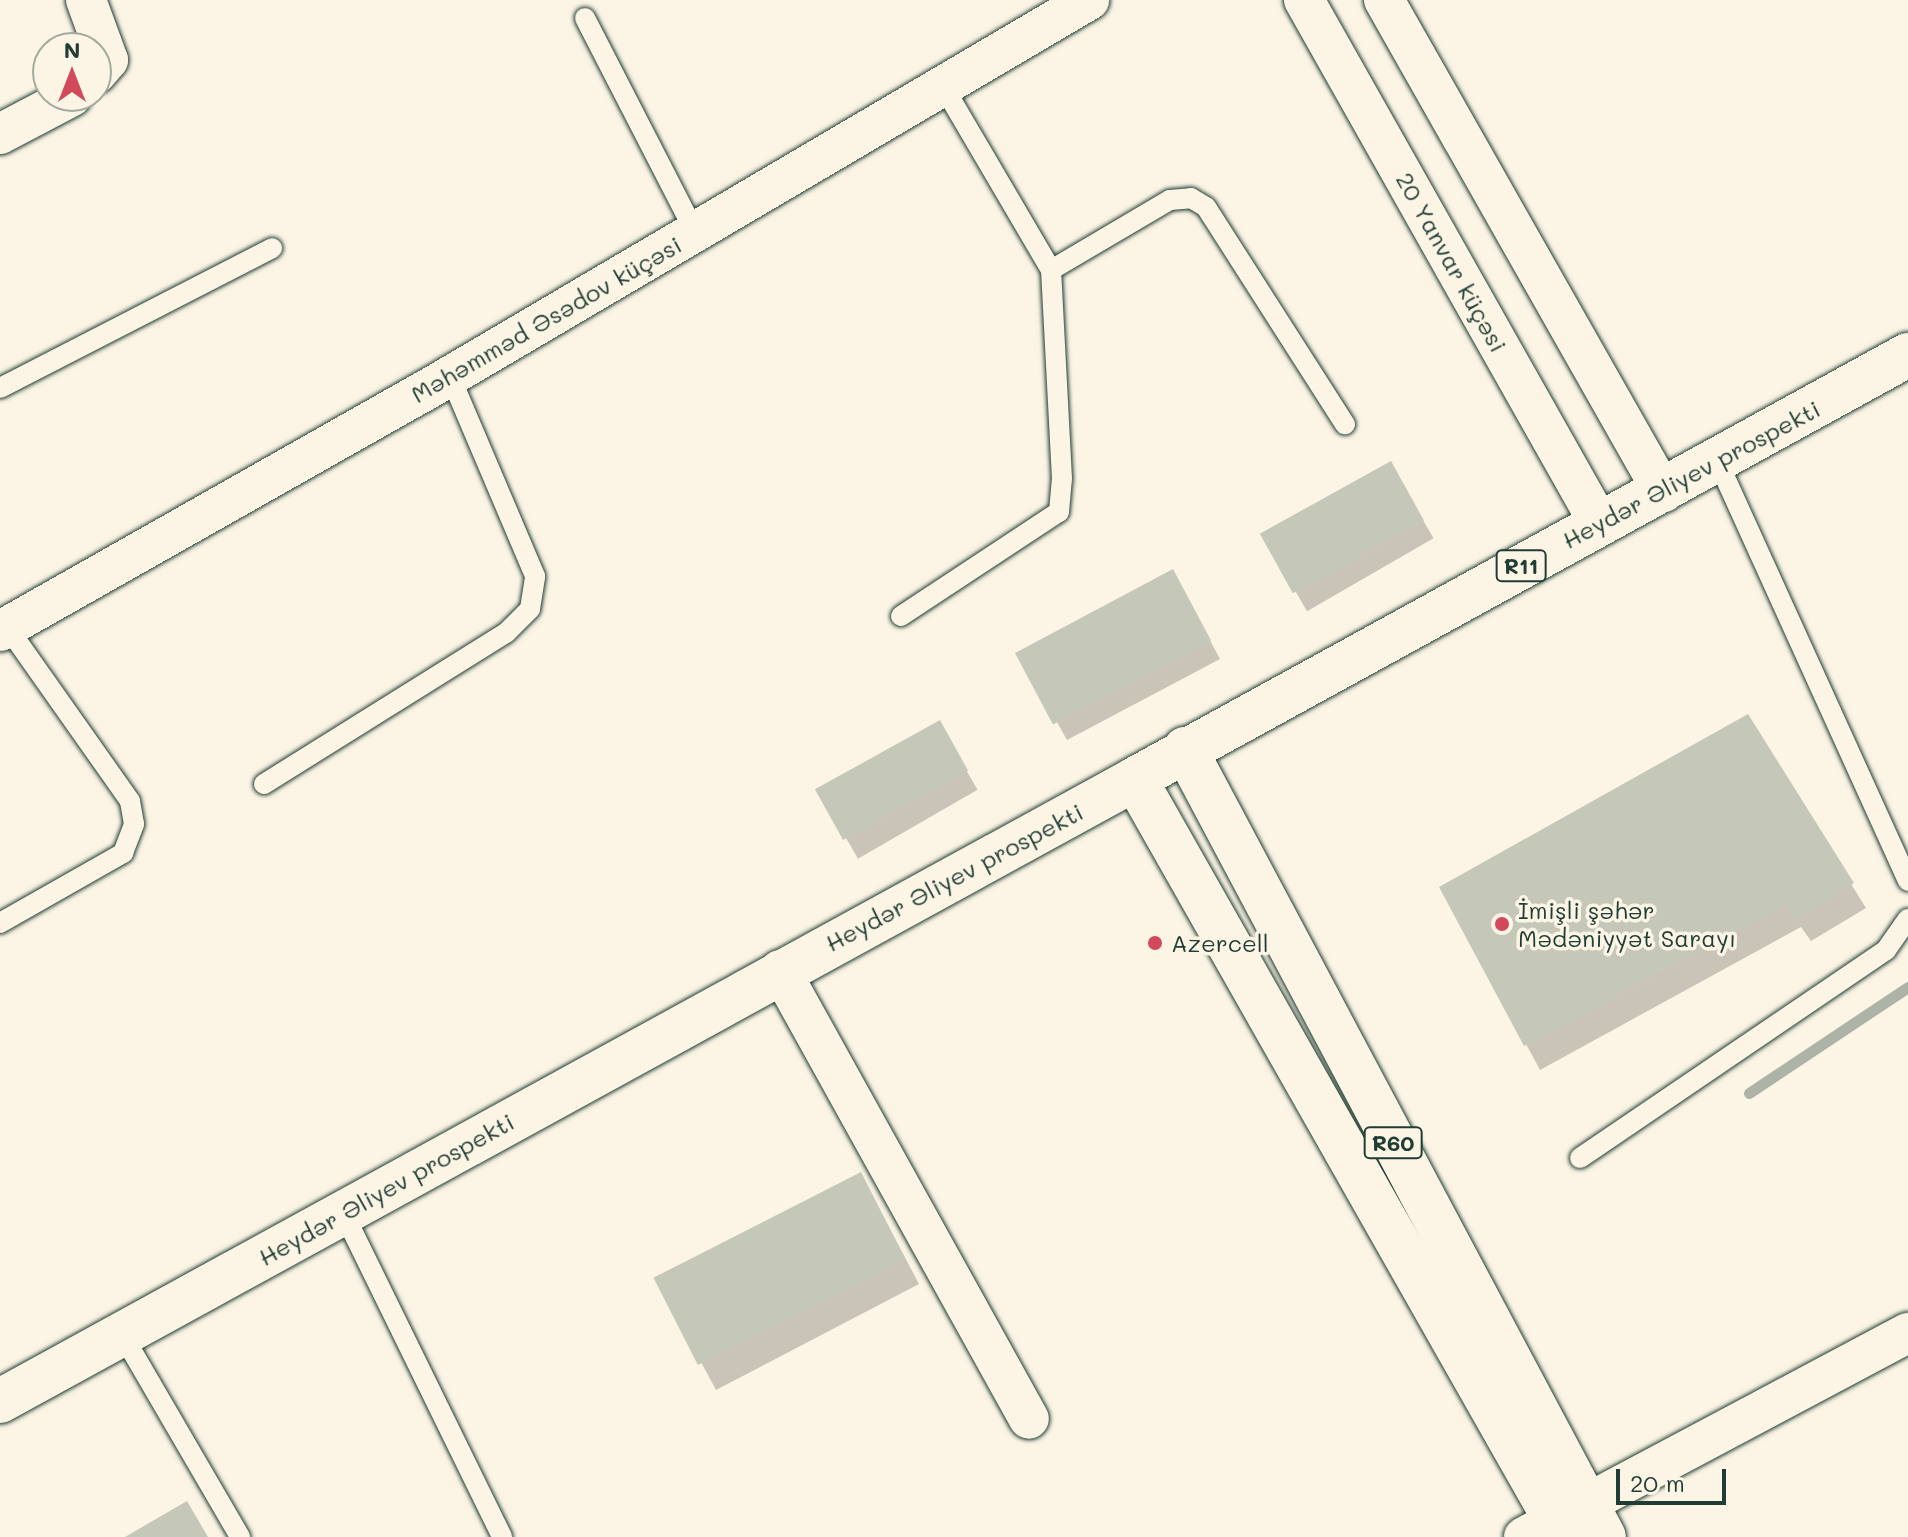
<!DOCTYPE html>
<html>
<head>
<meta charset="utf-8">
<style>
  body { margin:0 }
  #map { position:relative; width:1908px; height:1537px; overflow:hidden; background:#fcf5e5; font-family:Mali,sans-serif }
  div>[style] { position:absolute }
  .shadow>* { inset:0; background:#0003; transform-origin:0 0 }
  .stream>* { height:11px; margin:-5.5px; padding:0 5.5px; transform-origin:5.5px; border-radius:5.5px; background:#aeb3a7 }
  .building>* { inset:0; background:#c5c7b9; transform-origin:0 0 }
  .roads { filter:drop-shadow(0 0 2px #1f3d34) drop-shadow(0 0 2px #1f3d34) }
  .service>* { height:20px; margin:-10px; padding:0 10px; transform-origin:10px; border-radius:10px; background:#fcf5e5 }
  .minor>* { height:40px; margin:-20px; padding:0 20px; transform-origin:20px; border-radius:20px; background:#fcf5e5 }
  .secondary>* { height:44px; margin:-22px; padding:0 22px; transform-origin:22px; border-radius:22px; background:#fcf5e5 }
  .primary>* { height:44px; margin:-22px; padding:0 22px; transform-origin:22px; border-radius:22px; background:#fcf5e5 }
  .dots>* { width:22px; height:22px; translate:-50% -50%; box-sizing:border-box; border:4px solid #fcf5e5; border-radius:50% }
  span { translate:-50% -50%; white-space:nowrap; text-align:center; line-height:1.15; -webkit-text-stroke:7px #fcf5e5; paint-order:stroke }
  .shield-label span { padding:2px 6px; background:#fcf5e5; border:2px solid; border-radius:6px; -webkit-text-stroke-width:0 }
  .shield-label { font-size:22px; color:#1f3d34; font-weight:700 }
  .street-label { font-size:24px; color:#1f3d34 }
  .poi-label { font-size:24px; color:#1f3d34 }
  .left { translate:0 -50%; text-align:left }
  .north { position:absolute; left:32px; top:32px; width:80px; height:80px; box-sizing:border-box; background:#fcf5e5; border:2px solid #a4ab9e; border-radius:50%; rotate:0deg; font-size:22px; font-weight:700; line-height:32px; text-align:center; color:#1f3d34 }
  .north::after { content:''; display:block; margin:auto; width:28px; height:36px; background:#d1495b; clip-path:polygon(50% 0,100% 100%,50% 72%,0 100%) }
  .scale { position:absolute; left:1616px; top:1469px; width:110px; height:36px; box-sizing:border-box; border:4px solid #1f3d34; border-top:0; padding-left:10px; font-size:24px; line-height:28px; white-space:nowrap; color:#1f3d34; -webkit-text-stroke:6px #fcf5e5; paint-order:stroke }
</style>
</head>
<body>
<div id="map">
  <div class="shadow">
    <i style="left:1390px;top:463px;width:87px;height:146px;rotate:60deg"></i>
    <i style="clip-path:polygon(1183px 590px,1220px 659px,1067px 740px,1020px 656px)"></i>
    <i style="clip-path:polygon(1747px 717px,1866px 908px,1811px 941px,1801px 927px,1540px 1070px,1442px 888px)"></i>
    <i style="left:939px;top:723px;width:77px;height:138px;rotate:60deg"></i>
    <i style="clip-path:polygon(874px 1199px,919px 1284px,716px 1390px,657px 1280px)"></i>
  </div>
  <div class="stream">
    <i style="left:1749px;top:1093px;width:191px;rotate:-33.7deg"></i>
  </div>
  <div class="building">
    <i style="left:1391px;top:461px;width:68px;height:150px;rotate:61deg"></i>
    <i style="left:1173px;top:569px;width:81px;height:179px;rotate:62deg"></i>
    <i style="clip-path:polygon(1748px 714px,1854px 883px,1795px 918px,1785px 904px,1524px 1046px,1439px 887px)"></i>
    <i style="left:940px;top:720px;width:58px;height:143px;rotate:61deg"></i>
    <i style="left:861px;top:1172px;width:98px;height:233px;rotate:63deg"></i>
    <i style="clip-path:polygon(187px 1501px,208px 1537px,125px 1537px)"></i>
  </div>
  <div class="roads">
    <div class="service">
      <i style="left:585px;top:18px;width:241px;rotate:62.8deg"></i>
      <i style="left:1051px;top:270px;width:138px;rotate:-30.5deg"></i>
      <i style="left:1170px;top:200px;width:21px;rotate:-5deg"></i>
      <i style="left:1191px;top:198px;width:17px;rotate:31deg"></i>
      <i style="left:1206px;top:207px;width:258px;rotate:57.4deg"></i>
      <i style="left:0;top:388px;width:306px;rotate:-27.2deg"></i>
      <i style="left:1718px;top:462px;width:460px;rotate:65.6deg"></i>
      <i style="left:901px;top:616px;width:189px;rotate:-33.4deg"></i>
      <i style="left:1059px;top:512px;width:33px;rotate:-85deg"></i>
      <i style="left:1062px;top:479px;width:209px;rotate:-93deg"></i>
      <i style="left:1051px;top:270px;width:213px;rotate:-120.4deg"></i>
      <i style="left:264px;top:784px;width:285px;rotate:-32deg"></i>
      <i style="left:506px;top:633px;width:34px;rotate:-45deg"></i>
      <i style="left:530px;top:609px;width:33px;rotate:-81deg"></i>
      <i style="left:535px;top:576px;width:217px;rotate:-113deg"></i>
      <i style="left:0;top:923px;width:142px;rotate:-29.6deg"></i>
      <i style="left:123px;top:853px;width:31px;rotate:-69deg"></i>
      <i style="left:134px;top:824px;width:23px;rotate:-100deg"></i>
      <i style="left:130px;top:801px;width:220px;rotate:-125.2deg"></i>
      <i style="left:1580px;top:1158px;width:370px;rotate:-34.2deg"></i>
      <i style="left:1886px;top:950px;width:38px;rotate:-55deg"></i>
      <i style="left:343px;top:1212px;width:362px;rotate:63.9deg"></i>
      <i style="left:122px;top:1334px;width:235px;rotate:59.8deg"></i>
    </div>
    <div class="minor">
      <i style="left:86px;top:0;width:64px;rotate:69.9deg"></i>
      <i style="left:108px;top:60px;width:18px;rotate:131deg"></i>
      <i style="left:1304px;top:0;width:600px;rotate:60.57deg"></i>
      <i style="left:1384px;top:0;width:566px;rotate:60.44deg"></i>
      <i style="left:0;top:134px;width:81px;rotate:-27.8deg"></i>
      <i style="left:0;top:631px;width:486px;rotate:-29.5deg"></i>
      <i style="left:423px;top:392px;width:773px;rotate:-30.48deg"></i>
      <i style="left:780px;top:970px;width:513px;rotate:60.99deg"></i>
      <i style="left:1524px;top:1537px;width:435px;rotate:-28deg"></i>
    </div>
    <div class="secondary">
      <i style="left:0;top:1401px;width:1294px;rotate:-28.72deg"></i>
    </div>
    <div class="primary">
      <i style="left:1185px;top:749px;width:892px;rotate:62deg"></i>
      <i style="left:1565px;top:1537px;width:871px;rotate:-119.57deg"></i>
      <i style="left:1135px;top:779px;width:882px;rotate:-28.75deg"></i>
    </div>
  </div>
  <div class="dots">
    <i style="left:1502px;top:924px;background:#d1495b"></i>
    <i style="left:1155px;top:943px;background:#d1495b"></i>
  </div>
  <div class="shield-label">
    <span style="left:1521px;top:566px">R11</span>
    <span style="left:1393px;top:1143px">R60</span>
  </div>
  <div class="street-label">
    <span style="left:1452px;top:262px;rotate:61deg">20 Yanvar küçəsi</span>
    <span style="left:546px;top:319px;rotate:-30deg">Məhəmməd Əsədov küçəsi</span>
    <span style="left:1691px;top:474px;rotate:-28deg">Heydər Əliyev prospekti</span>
    <span style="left:954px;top:877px;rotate:-28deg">Heydər Əliyev prospekti</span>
    <span style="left:386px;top:1189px;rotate:-29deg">Heydər Əliyev prospekti</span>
  </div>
  <div class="poi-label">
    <span class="left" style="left:1518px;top:924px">İmişli şəhər<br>Mədəniyyət Sarayı</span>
    <span class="left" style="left:1171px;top:943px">Azercell</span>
  </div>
  <div class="north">N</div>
  <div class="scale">20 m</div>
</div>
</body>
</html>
